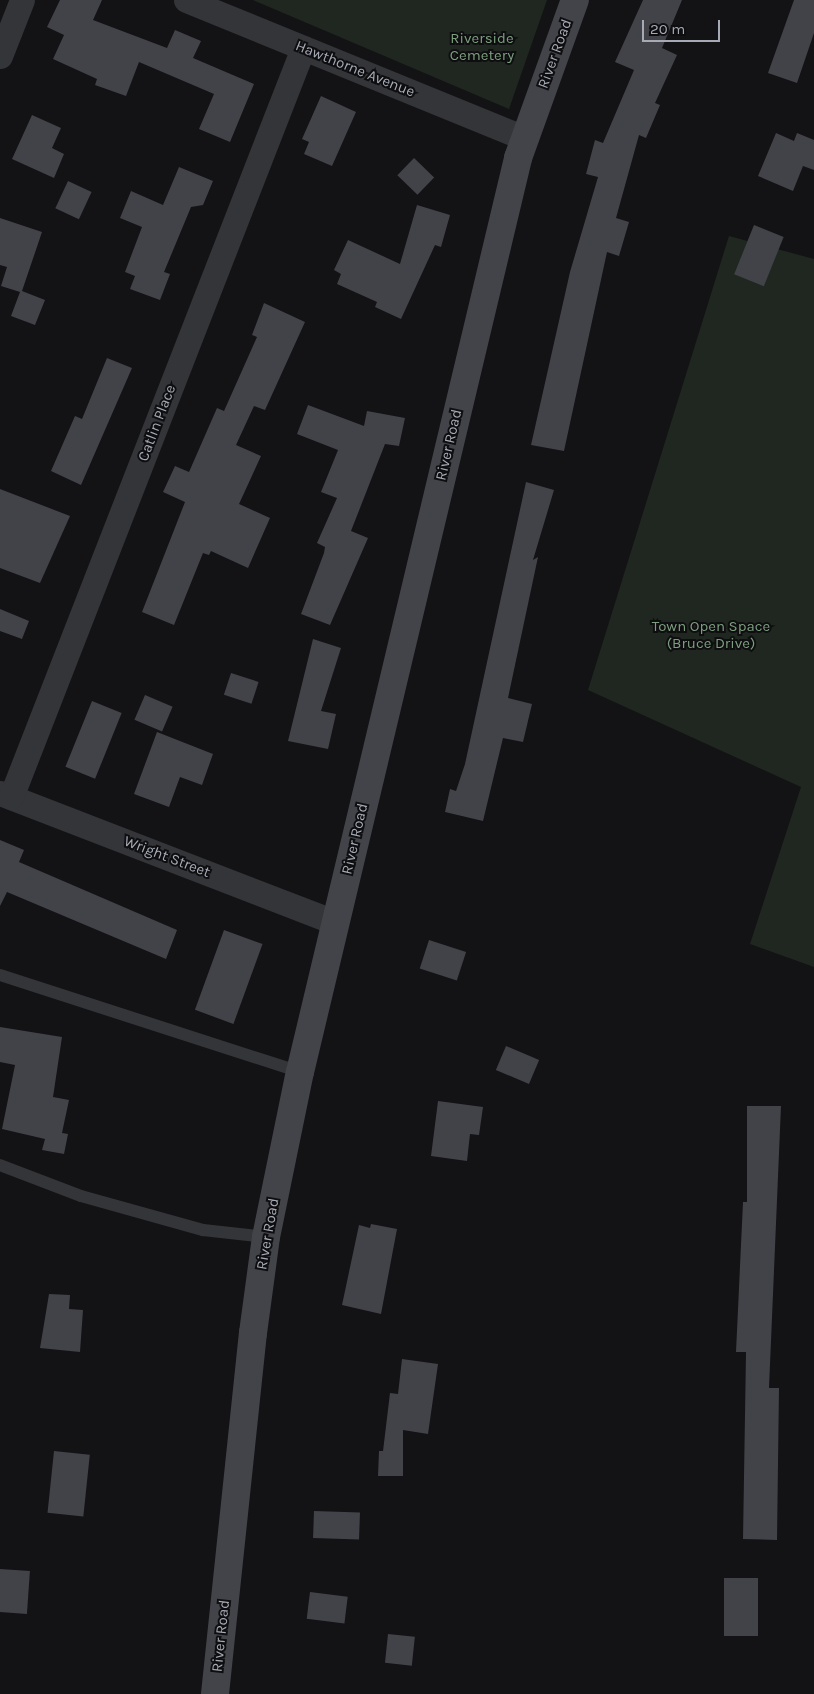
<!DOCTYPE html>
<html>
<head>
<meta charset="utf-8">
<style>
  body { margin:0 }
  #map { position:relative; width:814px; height:1694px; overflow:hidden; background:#131315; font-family:Karla,sans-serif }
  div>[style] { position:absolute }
  .green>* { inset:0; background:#1f2720 }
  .building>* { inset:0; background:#424348; transform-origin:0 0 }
  .lane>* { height:12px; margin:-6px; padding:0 6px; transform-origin:6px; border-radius:6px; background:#343539 }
  .street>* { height:25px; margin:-12.5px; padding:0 12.5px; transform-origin:12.5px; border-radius:12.5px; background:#343539 }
  .secondary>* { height:28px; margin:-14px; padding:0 14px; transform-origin:14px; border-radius:14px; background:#424449 }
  span { translate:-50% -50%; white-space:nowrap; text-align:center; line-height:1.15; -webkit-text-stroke:4px #0e0e10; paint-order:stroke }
  .park-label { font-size:15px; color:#7d9f7f }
  .street-label { font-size:15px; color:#a5aab5 }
  .scale { position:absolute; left:642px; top:20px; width:78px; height:22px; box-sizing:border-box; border:2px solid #a5aab5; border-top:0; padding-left:6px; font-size:15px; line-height:18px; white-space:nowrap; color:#a5aab5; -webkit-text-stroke:4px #0e0e10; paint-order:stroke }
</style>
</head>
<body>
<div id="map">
  <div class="green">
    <i style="clip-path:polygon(253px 0,547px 0,509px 109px)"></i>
    <i style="clip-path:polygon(729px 236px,814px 259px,814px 967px,750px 944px,801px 787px,588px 690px)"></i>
  </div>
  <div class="building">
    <i style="clip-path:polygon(60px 0,102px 0,93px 20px,167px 48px,175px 30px,201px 41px,193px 58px,254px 84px,230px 142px,199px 129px,214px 94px,139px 62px,126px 96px,95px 85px,97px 79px,53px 59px,64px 35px,47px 27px)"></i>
    <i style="clip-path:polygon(643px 0,682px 0,662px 48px,677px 55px,655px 103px,660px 105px,646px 138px,639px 135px,616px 218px,629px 222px,619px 256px,607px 252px,564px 451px,531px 445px,570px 272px,598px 177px,586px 174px,595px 140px,603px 143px,634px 70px,615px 62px)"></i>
    <i style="clip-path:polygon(794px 0,814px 0,814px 33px,797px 83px,768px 73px)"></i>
    <i style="clip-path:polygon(321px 96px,356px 112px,332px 166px,304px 154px,309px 142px,302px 139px)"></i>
    <i style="clip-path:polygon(32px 115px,61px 128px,52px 148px,64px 154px,54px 178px,12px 159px)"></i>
    <i style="clip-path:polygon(776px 133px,794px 141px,797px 133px,814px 140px,814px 170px,803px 166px,793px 191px,758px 176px)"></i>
    <i style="left:414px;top:158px;width:28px;height:24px;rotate:44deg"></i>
    <i style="clip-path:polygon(179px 167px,213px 181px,203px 205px,191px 207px,164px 272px,170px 274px,160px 300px,130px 289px,135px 276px,125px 272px,142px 227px,120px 218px,131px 191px,163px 205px)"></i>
    <i style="left:68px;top:181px;width:26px;height:30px;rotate:25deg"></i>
    <i style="clip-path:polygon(417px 205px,450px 215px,441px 247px,435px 245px,401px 319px,375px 307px,377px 302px,337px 284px,341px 274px,334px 270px,348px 240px,400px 264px)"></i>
    <i style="clip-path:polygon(0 218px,42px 232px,22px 291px,45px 300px,35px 325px,11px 316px,20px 292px,1px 286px,7px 267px,0 265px)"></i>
    <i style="left:754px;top:225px;width:32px;height:53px;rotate:22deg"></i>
    <i style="clip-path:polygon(264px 303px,305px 322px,265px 410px,254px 406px,236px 445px,261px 456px,239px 504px,270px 518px,248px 568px,211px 551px,209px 555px,203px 553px,174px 625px,142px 612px,185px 502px,163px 492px,175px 466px,189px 472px,217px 408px,224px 411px,257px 337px,252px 335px)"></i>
    <i style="clip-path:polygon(107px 358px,132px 368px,81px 485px,51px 471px,75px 416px,82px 419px)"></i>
    <i style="clip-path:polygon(308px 405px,364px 426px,367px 411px,405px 418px,399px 446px,385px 444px,351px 531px,368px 538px,330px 625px,301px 614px,324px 553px,325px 547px,317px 543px,337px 498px,321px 492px,338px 450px,297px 434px)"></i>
    <i style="clip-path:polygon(526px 482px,554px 490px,533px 560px,538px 557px,508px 698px,532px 704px,523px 742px,503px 738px,483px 821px,445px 812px,450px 789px,456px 791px,465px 764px)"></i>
    <i style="clip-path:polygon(0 489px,70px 516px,40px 583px,0 568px)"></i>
    <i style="clip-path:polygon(0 609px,29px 621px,22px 639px,0 631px)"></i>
    <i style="clip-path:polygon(313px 639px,341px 648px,321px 711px,336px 714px,328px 749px,288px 741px)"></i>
    <i style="left:231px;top:673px;width:29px;height:23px;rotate:18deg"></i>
    <i style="left:145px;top:695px;width:30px;height:27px;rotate:23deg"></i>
    <i style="left:92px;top:701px;width:32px;height:71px;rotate:22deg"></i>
    <i style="clip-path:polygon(157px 732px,213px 754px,202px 785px,180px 777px,169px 807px,134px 794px)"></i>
    <i style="clip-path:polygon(0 840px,24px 850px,19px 862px,177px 930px,166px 959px,7px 892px,0 906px)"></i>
    <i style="left:224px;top:930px;width:41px;height:85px;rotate:20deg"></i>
    <i style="left:429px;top:940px;width:39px;height:30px;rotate:18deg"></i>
    <i style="clip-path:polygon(0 1027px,62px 1037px,53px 1097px,69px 1100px,62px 1133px,68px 1134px,64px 1154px,42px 1150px,45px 1139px,2px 1129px,15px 1065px,0 1062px)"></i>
    <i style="left:506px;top:1046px;width:36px;height:26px;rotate:23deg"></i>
    <i style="clip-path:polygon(438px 1101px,483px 1107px,479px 1135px,470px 1134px,467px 1161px,431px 1156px)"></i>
    <i style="clip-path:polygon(747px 1106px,781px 1106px,769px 1388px,779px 1388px,777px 1540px,743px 1539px,746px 1352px,736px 1352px,743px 1202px,747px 1202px)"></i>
    <i style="clip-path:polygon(371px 1224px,397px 1229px,381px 1314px,342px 1305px,359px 1225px,370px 1228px)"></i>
    <i style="clip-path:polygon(49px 1294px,70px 1295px,69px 1309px,83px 1310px,80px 1352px,40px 1348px)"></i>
    <i style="clip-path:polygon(402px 1359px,438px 1364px,428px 1434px,403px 1430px,403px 1476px,378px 1476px,379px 1451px,383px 1451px,390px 1393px,398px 1394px)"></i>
    <i style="left:54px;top:1451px;width:36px;height:62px;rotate:6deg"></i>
    <i style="left:314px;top:1511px;width:46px;height:27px;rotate:2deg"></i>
    <i style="left:0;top:1569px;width:30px;height:43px;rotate:4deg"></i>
    <i style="left:724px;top:1578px;width:34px;height:58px"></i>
    <i style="left:310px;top:1592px;width:38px;height:27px;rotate:7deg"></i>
    <i style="left:388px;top:1634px;width:27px;height:29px;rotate:6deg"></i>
  </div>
  <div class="lane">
    <i style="left:0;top:975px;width:315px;rotate:17.9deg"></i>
    <i style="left:0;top:1165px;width:87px;rotate:20.9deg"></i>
    <i style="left:81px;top:1196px;width:127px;rotate:15.6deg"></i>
    <i style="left:203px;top:1230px;width:63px;rotate:6.3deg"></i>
  </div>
  <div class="street">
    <i style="left:186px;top:0;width:365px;rotate:22.2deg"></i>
    <i style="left:0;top:56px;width:60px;rotate:-68.6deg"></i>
    <i style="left:0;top:793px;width:359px;rotate:21.1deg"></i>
    <i style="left:11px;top:797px;width:804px;rotate:-68.7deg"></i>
  </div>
  <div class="secondary">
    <i style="left:215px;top:1694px;width:363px;rotate:-84deg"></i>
    <i style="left:253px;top:1333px;width:97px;rotate:-82.3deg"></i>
    <i style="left:266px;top:1237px;width:168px;rotate:-78.4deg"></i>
    <i style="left:300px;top:1072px;width:940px;rotate:-76.58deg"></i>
    <i style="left:518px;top:158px;width:168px;rotate:-70.2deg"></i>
  </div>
  <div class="park-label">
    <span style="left:482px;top:47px">Riverside<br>Cemetery</span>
    <span style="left:711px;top:635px">Town Open Space<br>(Bruce Drive)</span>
  </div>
  <div class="street-label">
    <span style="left:555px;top:54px;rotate:-70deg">River Road</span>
    <span style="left:355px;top:69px;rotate:22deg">Hawthorne Avenue</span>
    <span style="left:157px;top:423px;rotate:-69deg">Catlin Place</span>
    <span style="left:449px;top:445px;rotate:-77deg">River Road</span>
    <span style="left:355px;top:839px;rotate:-77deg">River Road</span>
    <span style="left:167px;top:857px;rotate:21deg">Wright Street</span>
    <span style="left:268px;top:1234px;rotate:-80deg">River Road</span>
    <span style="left:221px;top:1636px;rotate:-84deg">River Road</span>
  </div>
  <div class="scale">20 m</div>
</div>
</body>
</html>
